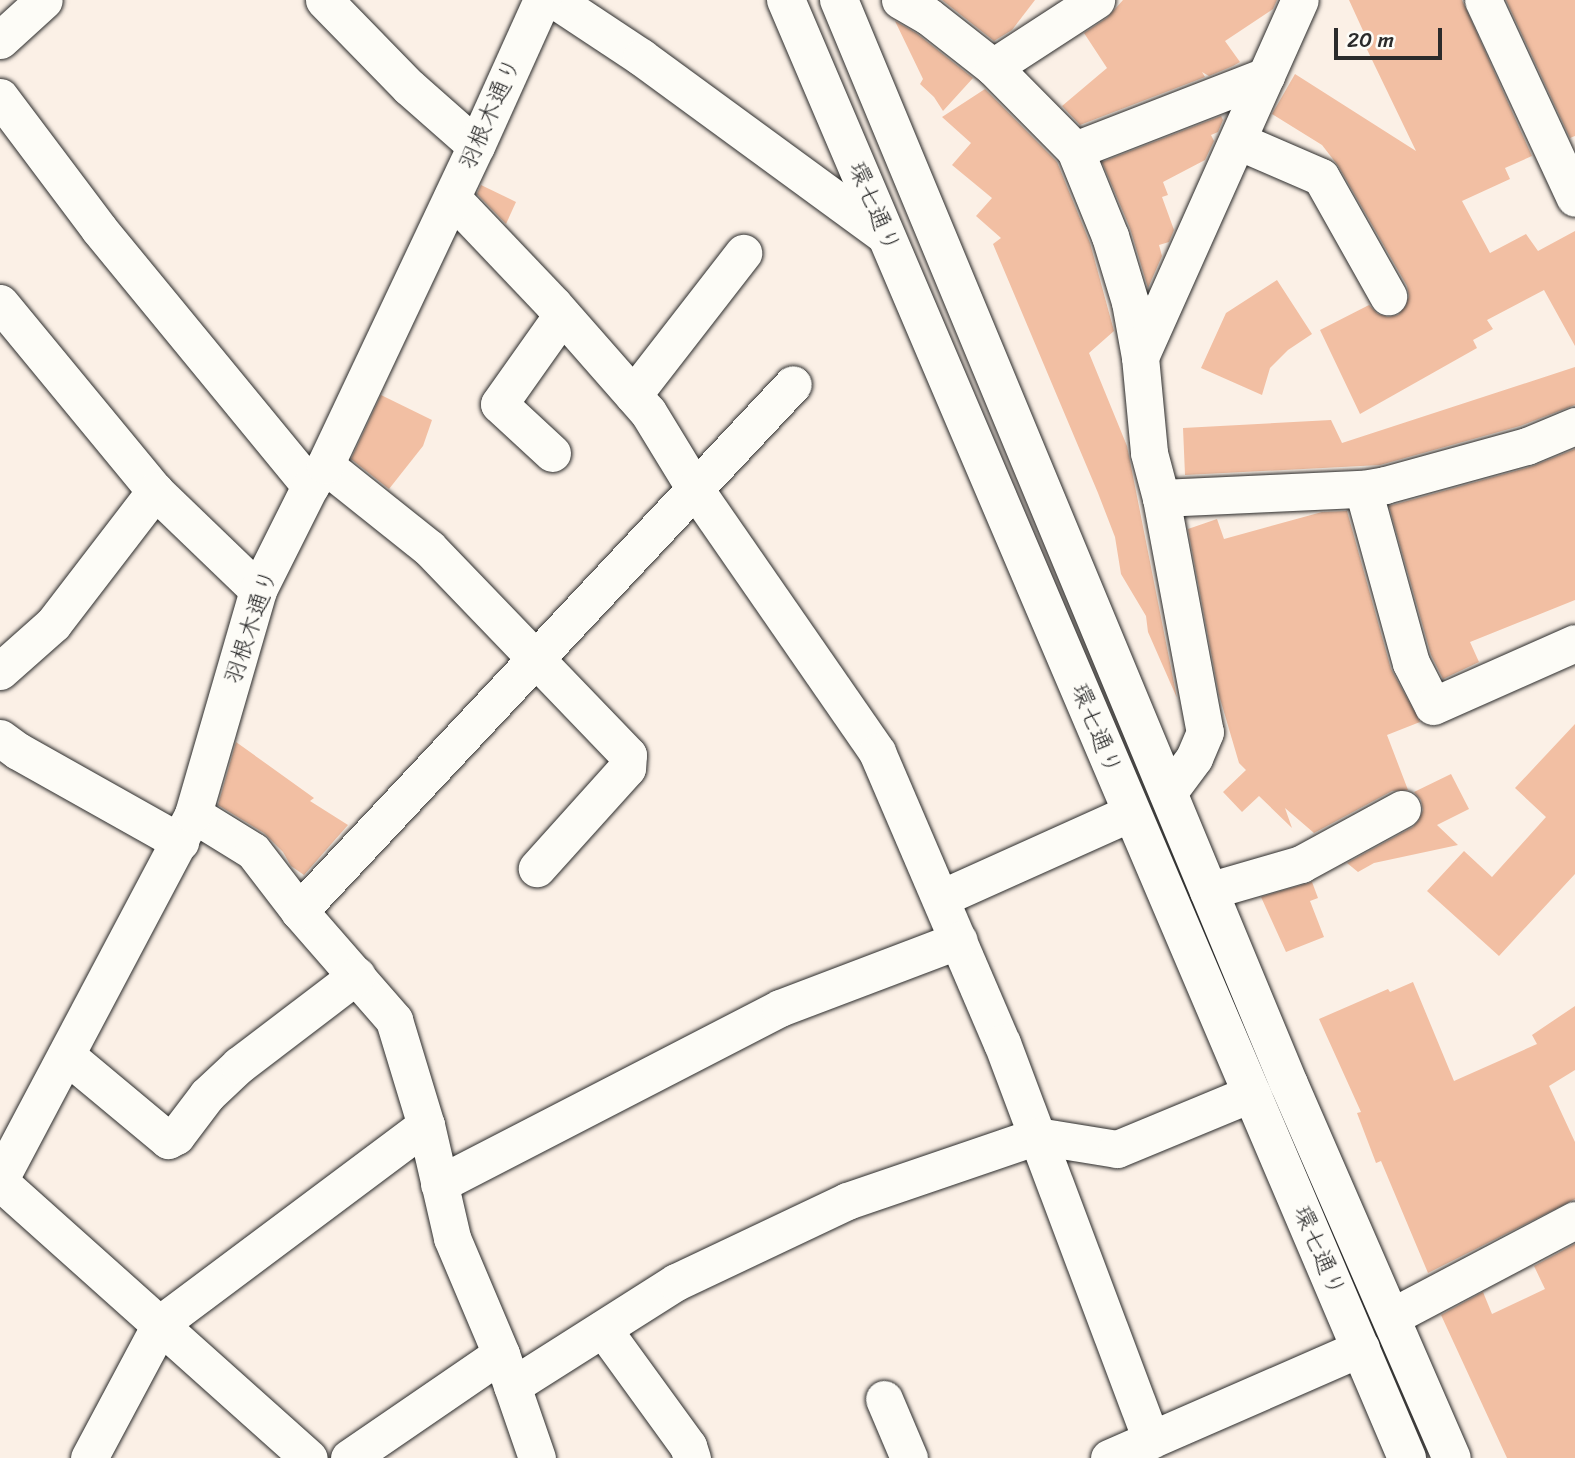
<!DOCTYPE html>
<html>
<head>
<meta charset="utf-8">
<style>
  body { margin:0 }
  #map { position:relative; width:1575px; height:1458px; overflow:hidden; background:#fbf0e6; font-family:Sriracha,"Klee One",sans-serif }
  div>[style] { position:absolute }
  .building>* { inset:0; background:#f2bfa3 }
  .roads { filter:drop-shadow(0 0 2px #2b2b2b) drop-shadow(0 0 2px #2b2b2b) }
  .minor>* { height:37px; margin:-18.5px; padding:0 18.5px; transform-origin:18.5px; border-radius:18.5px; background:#fdfcf7 }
  .major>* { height:38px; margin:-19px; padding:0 19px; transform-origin:19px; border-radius:19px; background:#fdfcf7 }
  span { translate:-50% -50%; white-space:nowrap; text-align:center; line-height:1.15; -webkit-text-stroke:5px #fdfcf7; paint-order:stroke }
  .street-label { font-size:24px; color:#2b2b2b }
  .scale { position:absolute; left:1334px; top:28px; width:108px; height:32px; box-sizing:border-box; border:4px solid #2b2b2b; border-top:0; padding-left:9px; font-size:21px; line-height:24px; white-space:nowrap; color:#2b2b2b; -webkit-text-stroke:5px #fdfcf7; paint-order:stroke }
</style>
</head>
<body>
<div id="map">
  <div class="building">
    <i style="clip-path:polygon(942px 0,1035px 0,1012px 30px,994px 41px)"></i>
    <i style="clip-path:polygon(1123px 0,1277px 0,1273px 9px,1225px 41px,1240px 62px,1233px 66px,1209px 76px,1202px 72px,1205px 77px,1080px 125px,1062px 106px,1107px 68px,1084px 33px,1107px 18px)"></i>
    <i style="clip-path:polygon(1349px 0,1462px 0,1532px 156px,1505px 168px,1510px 179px,1462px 201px,1490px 253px,1526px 234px,1538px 251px,1575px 231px,1575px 346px,1544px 290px,1487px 320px,1493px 329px,1473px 340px,1477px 348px,1360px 414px,1320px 330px,1369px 305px,1378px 314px,1388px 317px,1398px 315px,1406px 306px,1409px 296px,1407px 286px,1339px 167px,1322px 145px,1272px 114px,1295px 74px,1416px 151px,1361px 37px,1365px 35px)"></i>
    <i style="clip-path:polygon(1506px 0,1575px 0,1575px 136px,1570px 138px)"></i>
    <i style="clip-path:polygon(895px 21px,916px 33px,973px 78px,943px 111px,934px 97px,920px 84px,923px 79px)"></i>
    <i style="clip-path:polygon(985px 89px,1057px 162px,1090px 243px,1114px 331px,1089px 353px,1127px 446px,1177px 698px,1148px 632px,1146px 616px,1121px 574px,1115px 537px,1098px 493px,993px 244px,1001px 238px,976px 216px,992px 198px,952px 165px,971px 143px,942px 117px)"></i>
    <i style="clip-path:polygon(1221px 116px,1223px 120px,1218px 132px,1211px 135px,1214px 141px,1205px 160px,1163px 182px,1168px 195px,1162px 197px,1174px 230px,1169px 242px,1159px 245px,1162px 256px,1148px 288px,1130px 228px,1102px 162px)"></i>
    <i style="clip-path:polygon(481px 185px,516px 202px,506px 224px,477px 194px)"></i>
    <i style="clip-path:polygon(1277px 280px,1312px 334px,1288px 350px,1270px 368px,1262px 395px,1201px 368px,1226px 313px)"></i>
    <i style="clip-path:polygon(1575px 367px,1575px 405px,1520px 426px,1380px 465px,1185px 475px,1183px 428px,1331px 420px,1342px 443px)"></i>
    <i style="clip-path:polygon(381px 395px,432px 420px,423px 446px,389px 489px,351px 459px)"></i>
    <i style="clip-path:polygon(1575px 449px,1575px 600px,1470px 642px,1479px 662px,1443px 679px,1431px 655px,1389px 506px,1533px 466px)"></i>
    <i style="clip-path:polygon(1347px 511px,1391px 669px,1420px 722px,1387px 735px,1408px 790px,1392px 791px,1314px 833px,1285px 808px,1292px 828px,1259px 796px,1242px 812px,1223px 792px,1246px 770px,1239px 763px,1219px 695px,1188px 529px,1217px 519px,1224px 539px,1322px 512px)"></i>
    <i style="clip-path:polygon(1575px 724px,1575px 874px,1499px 956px,1427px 891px,1464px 851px,1492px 877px,1546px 817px,1515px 788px)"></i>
    <i style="clip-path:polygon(236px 742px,314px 798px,310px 801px,348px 825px,304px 875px,291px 866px,283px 852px,264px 833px,218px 805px)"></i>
    <i style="clip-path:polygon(1451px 774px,1469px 809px,1437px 825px,1458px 845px,1374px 863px,1358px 872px,1347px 863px,1413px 827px,1419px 820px,1423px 810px,1421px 800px,1414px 792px)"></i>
    <i style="clip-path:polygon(1312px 882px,1318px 898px,1310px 901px,1324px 937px,1286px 952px,1261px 897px)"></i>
    <i style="clip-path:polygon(1413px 982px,1454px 1081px,1537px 1044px,1532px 1035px,1575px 1006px,1575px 1070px,1549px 1086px,1575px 1142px,1575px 1199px,1428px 1273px,1381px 1161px,1376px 1163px,1357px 1113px,1361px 1112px,1319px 1019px,1388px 989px,1390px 992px)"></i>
    <i style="clip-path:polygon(1575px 1244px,1575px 1458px,1507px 1458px,1441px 1315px,1483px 1292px,1492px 1314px,1545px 1289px,1534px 1266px)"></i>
  </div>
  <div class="roads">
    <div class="minor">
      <i style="left:324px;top:0;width:122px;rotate:45.7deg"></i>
      <i style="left:409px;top:87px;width:89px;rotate:41.4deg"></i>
      <i style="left:555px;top:0;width:103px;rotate:33.5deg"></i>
      <i style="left:641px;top:57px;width:303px;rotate:36.2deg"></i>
      <i style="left:900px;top:0;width:32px;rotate:30deg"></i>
      <i style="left:928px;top:16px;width:83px;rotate:38.1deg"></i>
      <i style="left:993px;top:67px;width:117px;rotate:45.3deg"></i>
      <i style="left:1075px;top:150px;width:93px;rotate:67.9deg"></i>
      <i style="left:1110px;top:236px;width:69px;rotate:73.1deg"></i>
      <i style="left:1130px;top:302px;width:56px;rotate:79.7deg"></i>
      <i style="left:1140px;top:357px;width:96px;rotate:84.6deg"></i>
      <i style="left:1149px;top:453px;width:47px;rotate:75.1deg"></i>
      <i style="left:1161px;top:498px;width:238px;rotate:79.4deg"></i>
      <i style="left:1205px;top:732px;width:28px;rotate:113deg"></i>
      <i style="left:1194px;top:758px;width:44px;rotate:126.6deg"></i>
      <i style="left:1483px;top:0;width:218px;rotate:65.1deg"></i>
      <i style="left:0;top:40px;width:59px;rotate:-42.3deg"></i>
      <i style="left:993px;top:67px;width:123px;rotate:-33deg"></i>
      <i style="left:0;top:97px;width:165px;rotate:53.1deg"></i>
      <i style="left:99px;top:229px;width:333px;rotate:50.6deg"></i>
      <i style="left:1238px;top:141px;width:90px;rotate:23.4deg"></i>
      <i style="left:1321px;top:177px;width:137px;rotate:60.6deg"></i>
      <i style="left:1075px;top:150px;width:205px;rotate:-21.2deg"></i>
      <i style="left:452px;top:198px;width:146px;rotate:46.4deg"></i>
      <i style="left:553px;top:304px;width:144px;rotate:48.7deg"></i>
      <i style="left:648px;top:412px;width:90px;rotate:58.6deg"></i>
      <i style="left:695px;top:489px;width:320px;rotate:55.3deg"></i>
      <i style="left:877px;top:752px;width:317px;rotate:66.8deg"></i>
      <i style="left:1002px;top:1043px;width:424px;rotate:69.4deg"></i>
      <i style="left:0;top:303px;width:244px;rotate:50.5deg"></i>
      <i style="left:155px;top:491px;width:143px;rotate:43.9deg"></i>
      <i style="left:1140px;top:357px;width:391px;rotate:-65.9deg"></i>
      <i style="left:633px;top:395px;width:180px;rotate:-52.2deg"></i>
      <i style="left:552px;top:453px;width:72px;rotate:-137.2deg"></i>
      <i style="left:499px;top:404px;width:109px;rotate:-54.7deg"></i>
      <i style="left:325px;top:465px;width:133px;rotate:38.6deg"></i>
      <i style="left:429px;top:548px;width:287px;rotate:46.1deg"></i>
      <i style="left:628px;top:755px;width:13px;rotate:94deg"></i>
      <i style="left:627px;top:768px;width:135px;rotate:132deg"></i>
      <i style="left:1363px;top:489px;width:180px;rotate:74.6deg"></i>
      <i style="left:1411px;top:663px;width:48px;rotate:62.9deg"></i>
      <i style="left:1433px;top:706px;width:155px;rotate:-23.9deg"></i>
      <i style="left:1161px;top:498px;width:202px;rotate:-2.6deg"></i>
      <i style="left:1363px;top:489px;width:22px;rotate:-10deg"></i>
      <i style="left:1385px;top:485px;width:147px;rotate:-15.4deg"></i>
      <i style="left:1527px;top:446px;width:52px;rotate:-22.6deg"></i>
      <i style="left:0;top:671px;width:71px;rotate:-41.6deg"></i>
      <i style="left:53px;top:624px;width:168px;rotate:-52.5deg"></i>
      <i style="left:0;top:738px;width:22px;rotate:36deg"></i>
      <i style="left:18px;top:751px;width:186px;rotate:29.3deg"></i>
      <i style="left:193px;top:814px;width:70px;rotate:31.7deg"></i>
      <i style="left:253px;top:851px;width:76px;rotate:52.5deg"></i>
      <i style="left:299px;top:911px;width:145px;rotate:48.9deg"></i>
      <i style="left:394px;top:1020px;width:110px;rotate:73.1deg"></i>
      <i style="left:426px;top:1125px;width:116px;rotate:77deg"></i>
      <i style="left:452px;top:1238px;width:126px;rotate:67.1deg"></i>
      <i style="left:501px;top:1354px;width:110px;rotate:70.9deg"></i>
      <i style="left:1208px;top:891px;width:97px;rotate:-16.2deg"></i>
      <i style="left:1301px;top:864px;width:115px;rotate:-28.6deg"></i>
      <i style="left:941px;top:898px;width:207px;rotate:-24.2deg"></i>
      <i style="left:299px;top:911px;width:722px;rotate:-46.85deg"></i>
      <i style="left:66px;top:1055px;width:133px;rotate:39.8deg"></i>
      <i style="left:168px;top:1140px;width:9px;rotate:-27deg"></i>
      <i style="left:176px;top:1136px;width:51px;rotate:-52.9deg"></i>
      <i style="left:207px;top:1095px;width:44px;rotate:-43.2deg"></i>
      <i style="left:239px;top:1065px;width:148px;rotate:-37.3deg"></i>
      <i style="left:0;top:1179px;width:413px;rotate:-62.1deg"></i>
      <i style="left:193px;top:814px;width:233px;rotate:-73.8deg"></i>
      <i style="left:258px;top:590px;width:116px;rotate:-63.4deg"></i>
      <i style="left:310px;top:486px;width:26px;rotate:-54deg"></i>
      <i style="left:325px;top:465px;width:353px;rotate:-64.7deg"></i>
      <i style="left:476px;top:146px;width:160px;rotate:-65.7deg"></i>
      <i style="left:0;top:1182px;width:414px;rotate:41.8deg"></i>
      <i style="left:439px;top:1184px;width:384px;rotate:-27.3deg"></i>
      <i style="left:780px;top:1008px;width:191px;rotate:-20.8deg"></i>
      <i style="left:1391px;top:1317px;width:208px;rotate:-27.8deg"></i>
      <i style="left:603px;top:1329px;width:145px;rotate:54deg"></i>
      <i style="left:688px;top:1446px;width:13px;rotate:72deg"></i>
      <i style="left:512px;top:1386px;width:194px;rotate:-32.4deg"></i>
      <i style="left:676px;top:1282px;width:189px;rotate:-25.3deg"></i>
      <i style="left:847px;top:1201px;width:201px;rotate:-18.9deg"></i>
      <i style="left:1037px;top:1136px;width:81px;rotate:9.2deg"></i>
      <i style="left:1117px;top:1149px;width:146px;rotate:-22.5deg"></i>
      <i style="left:884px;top:1399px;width:64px;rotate:67deg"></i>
      <i style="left:89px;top:1458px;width:153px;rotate:-61.9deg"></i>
      <i style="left:161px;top:1323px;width:331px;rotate:-36.8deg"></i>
      <i style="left:349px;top:1458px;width:184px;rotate:-34.4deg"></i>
      <i style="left:1109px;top:1458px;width:275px;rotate:-23.6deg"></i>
    </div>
    <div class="major">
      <i style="left:786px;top:0;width:1585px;rotate:66.93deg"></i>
      <i style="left:839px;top:0;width:1174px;rotate:67.46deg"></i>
      <i style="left:1289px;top:1084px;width:408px;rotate:66.5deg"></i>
    </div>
  </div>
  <div class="street-label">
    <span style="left:490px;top:114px;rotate:-66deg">羽根木通り</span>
    <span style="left:874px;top:207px;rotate:67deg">環七通り</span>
    <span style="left:251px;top:627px;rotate:-71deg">羽根木通り</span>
    <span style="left:1096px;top:729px;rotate:68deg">環七通り</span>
    <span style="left:1319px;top:1251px;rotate:67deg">環七通り</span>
  </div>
  <div class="scale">20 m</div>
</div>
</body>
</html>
